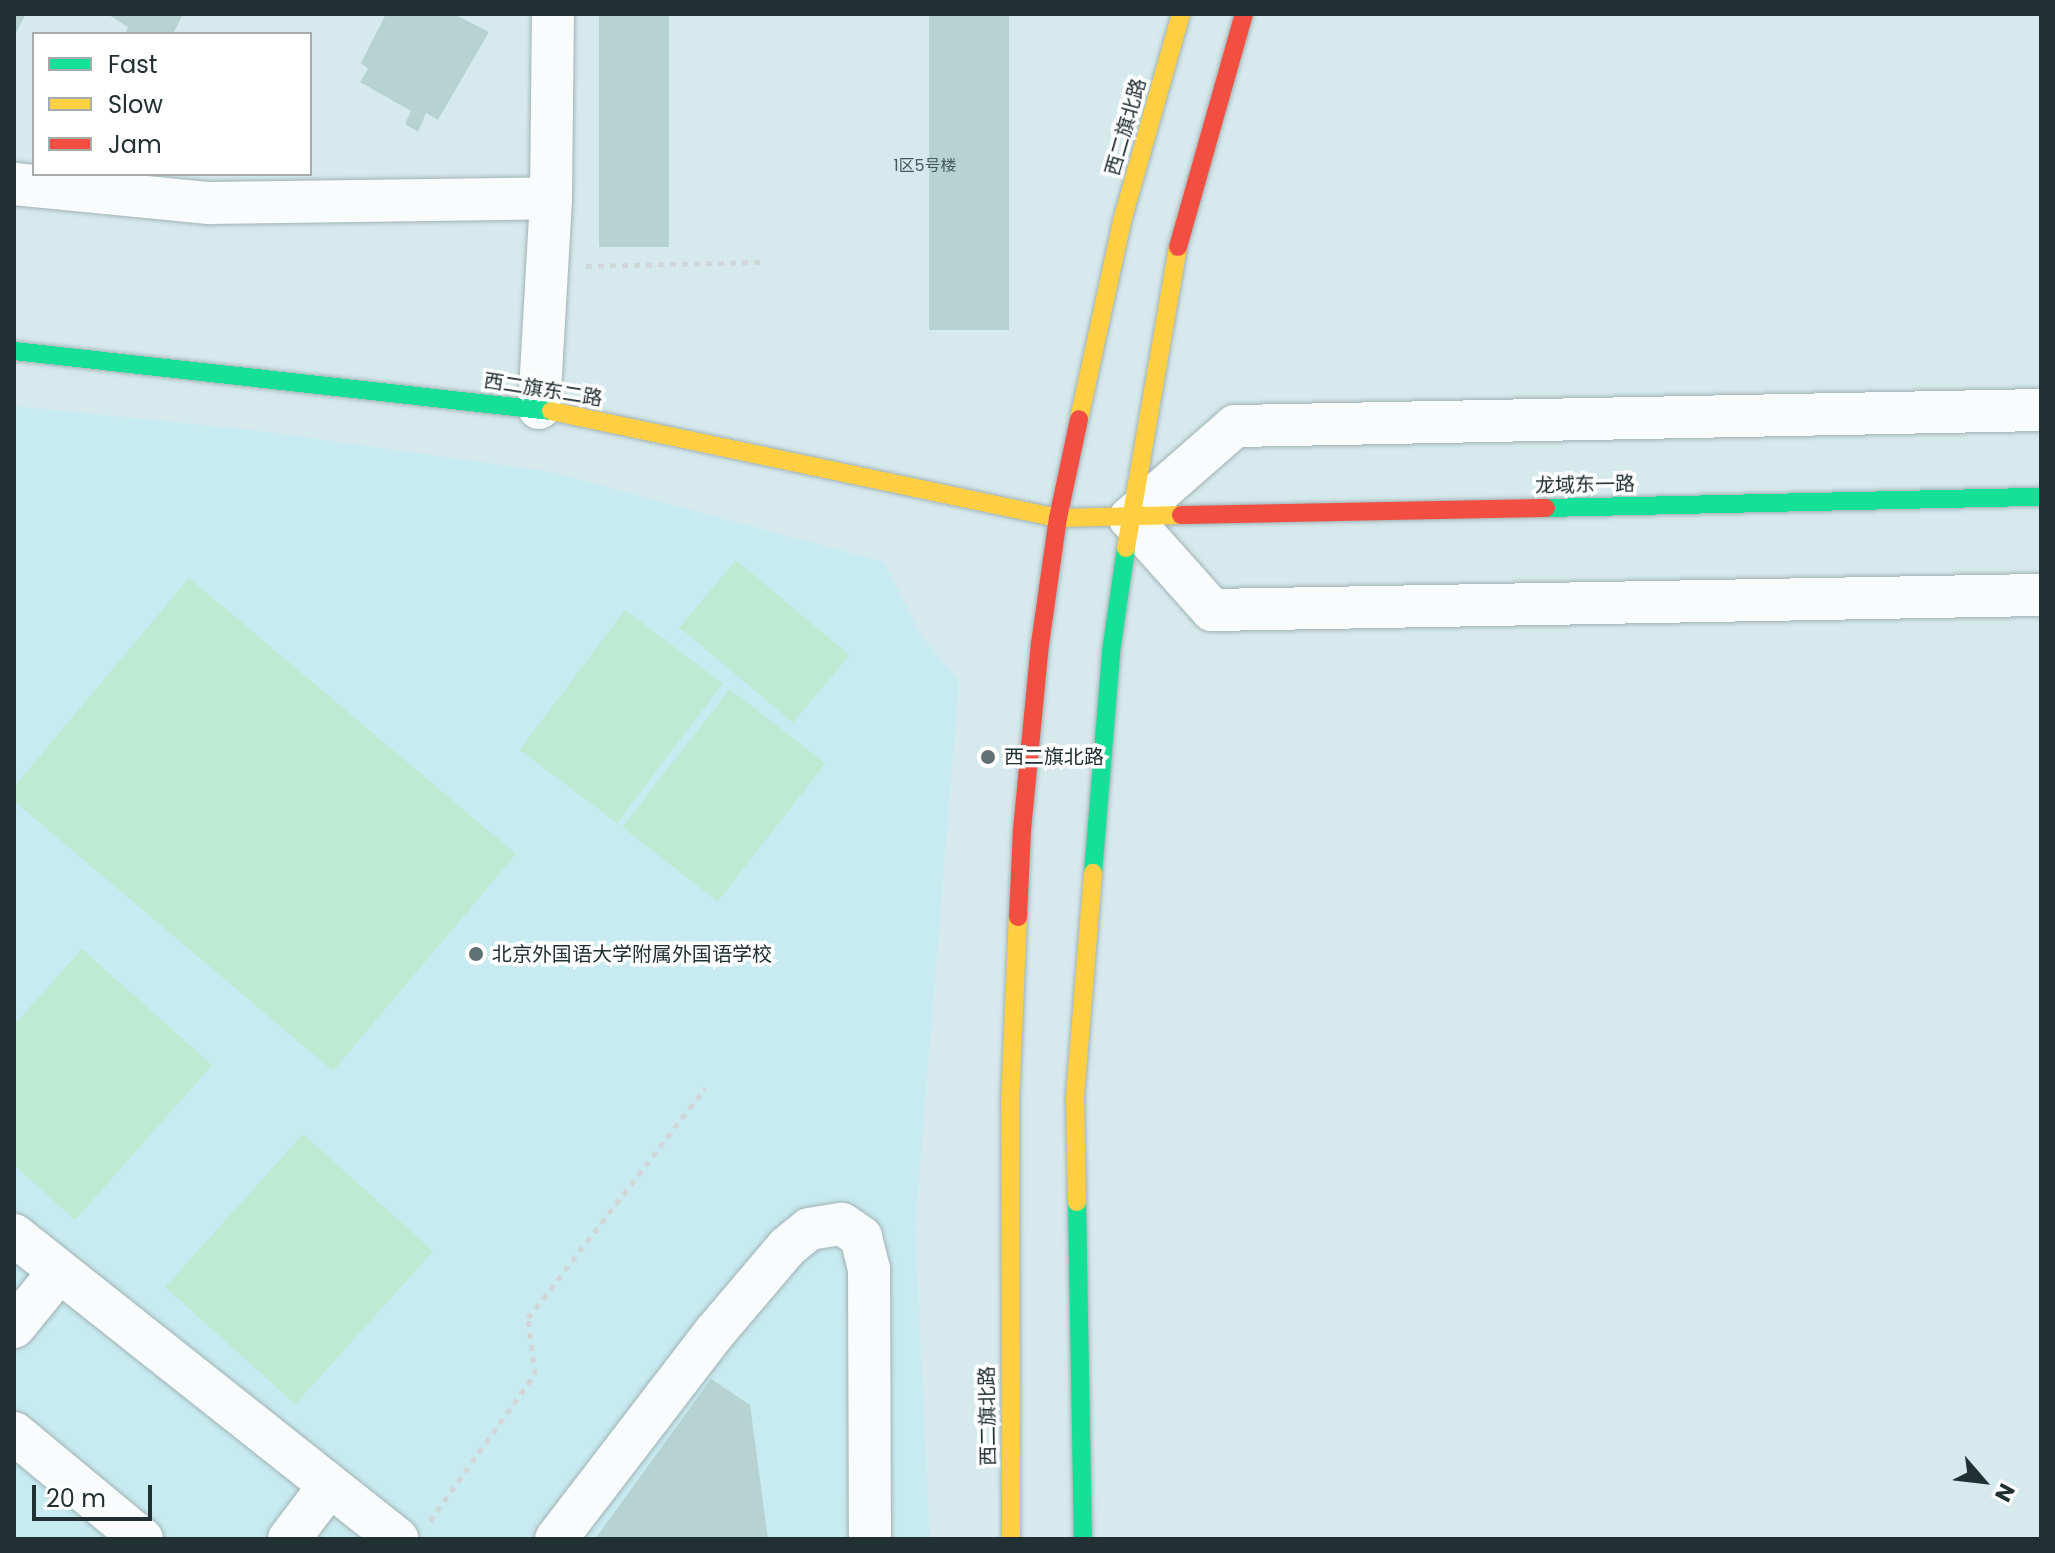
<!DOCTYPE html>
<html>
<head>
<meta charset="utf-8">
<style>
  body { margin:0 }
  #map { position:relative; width:2055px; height:1553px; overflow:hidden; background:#d6eaee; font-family:Poppins,"Noto Sans SC",sans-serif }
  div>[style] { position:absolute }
  .built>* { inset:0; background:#c7ebf0 }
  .green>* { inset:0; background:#bee9d3; transform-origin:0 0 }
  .building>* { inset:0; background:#b6d3d1; transform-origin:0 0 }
  .path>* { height:5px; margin-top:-2.5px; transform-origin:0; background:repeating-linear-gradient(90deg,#d1d7d9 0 6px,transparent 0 12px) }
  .roads { filter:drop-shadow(0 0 2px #a2b2b4) drop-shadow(0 0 2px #a2b2b4) }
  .street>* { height:42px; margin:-21px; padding:0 21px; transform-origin:21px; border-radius:21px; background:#f9fcfc }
  .fast>* { height:18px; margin:-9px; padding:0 9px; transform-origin:9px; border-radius:9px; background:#16e098 }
  .slow>* { height:18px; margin:-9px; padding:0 9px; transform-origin:9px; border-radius:9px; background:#ffcf43 }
  .jam>* { height:18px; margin:-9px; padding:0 9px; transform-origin:9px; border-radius:9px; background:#f24e42 }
  .dots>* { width:22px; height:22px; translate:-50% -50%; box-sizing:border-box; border:4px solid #fff; border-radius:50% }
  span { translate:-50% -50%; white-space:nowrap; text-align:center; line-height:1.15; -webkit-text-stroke:7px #fff; paint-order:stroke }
  .number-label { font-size:16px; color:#46595a }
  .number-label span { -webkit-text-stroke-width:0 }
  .street-label { font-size:20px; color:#213033 }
  .poi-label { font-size:20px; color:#213033 }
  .left { translate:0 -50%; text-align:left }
  .frame { position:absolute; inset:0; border:16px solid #213033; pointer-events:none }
  .legend { position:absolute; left:32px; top:32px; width:280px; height:144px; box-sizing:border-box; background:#fff; border:2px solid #a6acad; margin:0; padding:10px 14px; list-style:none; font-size:24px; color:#213033 }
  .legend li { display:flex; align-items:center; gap:16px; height:40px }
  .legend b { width:40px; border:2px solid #a6acad }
  .north { position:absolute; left:1943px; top:1441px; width:80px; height:80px; -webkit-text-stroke:6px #fff; paint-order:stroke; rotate:118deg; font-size:22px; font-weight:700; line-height:32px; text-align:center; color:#213033 }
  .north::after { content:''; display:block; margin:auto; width:28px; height:36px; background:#213033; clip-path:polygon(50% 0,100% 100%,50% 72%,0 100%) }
  .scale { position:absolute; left:32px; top:1485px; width:120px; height:36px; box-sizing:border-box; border:4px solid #213033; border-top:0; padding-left:10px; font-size:24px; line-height:28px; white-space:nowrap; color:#213033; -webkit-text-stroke:6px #fff; paint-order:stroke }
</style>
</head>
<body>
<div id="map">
  <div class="built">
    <i style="clip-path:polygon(14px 406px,261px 431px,551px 472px,884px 562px,923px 638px,959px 681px,915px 1228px,930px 1539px,14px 1539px)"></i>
  </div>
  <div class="green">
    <i style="left:736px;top:560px;width:148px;height:88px;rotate:40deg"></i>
    <i style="clip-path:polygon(189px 578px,516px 854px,333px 1071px,14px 801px,14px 787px)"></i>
    <i style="left:625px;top:610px;width:122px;height:175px;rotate:37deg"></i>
    <i style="left:730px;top:689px;width:121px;height:175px;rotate:38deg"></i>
    <i style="clip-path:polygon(82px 949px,212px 1065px,75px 1220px,14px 1165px,14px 1025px)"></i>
    <i style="left:303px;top:1134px;width:175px;height:206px;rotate:42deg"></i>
  </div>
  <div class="building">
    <i style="clip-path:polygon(14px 14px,26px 14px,14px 36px)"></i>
    <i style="clip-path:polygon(107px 14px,183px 14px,173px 34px,125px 34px,128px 27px)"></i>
    <i style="clip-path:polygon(386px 14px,454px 14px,489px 32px,438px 120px,426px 113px,418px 132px,405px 124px,411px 111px,360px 82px,368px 69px,361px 63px)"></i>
    <i style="left:599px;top:14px;width:70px;height:233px"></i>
    <i style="left:929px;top:14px;width:80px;height:316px"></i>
    <i style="clip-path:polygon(711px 1379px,750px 1405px,768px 1539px,595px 1539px)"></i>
  </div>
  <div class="path">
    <i style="left:586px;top:266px;width:175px;rotate:-1.3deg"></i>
    <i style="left:430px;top:1521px;width:181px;rotate:-54.5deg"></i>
    <i style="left:535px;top:1374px;width:56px;rotate:-97.1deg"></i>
    <i style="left:528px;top:1318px;width:290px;rotate:-52.4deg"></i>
  </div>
  <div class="roads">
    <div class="street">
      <i style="left:14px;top:184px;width:196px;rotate:5.6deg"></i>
      <i style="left:209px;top:203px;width:342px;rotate:-0.8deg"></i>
      <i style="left:539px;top:408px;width:210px;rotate:-86.7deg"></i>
      <i style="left:551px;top:198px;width:184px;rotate:-89.4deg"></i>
      <i style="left:2041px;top:410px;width:806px;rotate:178.86deg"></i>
      <i style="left:1235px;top:426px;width:140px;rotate:138.8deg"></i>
      <i style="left:1130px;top:518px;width:123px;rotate:48.3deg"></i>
      <i style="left:1212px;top:610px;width:829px;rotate:-1.04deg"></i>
      <i style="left:14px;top:1235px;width:489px;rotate:38.4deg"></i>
      <i style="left:14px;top:1327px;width:71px;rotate:-50.7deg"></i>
      <i style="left:14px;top:1433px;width:166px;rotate:39.6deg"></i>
      <i style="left:289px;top:1539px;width:66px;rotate:-53deg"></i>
      <i style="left:556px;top:1539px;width:261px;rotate:-52.5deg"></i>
      <i style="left:715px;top:1332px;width:111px;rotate:-49.7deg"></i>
      <i style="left:787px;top:1247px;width:28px;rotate:-39deg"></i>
      <i style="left:809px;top:1229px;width:33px;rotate:-9deg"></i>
      <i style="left:842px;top:1224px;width:23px;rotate:34deg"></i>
      <i style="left:861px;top:1237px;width:33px;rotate:76deg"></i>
      <i style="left:869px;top:1269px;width:270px;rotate:89.8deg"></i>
    </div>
    <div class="fast">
      <i style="left:14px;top:351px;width:540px;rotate:6.38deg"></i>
      <i style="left:1546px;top:508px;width:495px;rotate:-1.3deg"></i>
      <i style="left:1093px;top:873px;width:222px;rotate:-85.3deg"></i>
      <i style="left:1111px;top:652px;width:105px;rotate:-81.8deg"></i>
      <i style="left:1077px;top:1202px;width:337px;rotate:89deg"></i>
    </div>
    <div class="slow">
      <i style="left:551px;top:411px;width:518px;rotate:11.92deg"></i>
      <i style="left:1058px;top:518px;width:123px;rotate:-1.4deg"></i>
      <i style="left:1079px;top:419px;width:203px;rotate:-77.7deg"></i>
      <i style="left:1122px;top:221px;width:215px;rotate:-74.1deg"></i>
      <i style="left:1126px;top:548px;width:305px;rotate:-80.2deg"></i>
      <i style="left:1077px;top:1202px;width:105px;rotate:-91.1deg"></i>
      <i style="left:1075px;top:1097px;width:225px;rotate:-85.4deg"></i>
      <i style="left:1011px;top:1539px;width:435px;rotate:-90.1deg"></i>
      <i style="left:1010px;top:1104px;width:187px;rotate:-87.6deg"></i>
    </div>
    <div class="jam">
      <i style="left:1178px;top:247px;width:242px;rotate:-74.2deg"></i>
      <i style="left:1181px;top:515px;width:365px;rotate:-1.1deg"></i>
      <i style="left:1018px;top:917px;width:87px;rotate:-87.4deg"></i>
      <i style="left:1022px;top:830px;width:187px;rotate:-84.5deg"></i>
      <i style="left:1040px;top:644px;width:127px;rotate:-81.9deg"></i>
      <i style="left:1058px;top:518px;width:101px;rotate:-78deg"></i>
    </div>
  </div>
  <div class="dots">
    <i style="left:988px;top:757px;background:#607174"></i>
    <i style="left:476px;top:954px;background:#607174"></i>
  </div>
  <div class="number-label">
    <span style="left:925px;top:166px">1区5号楼</span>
  </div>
  <div class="street-label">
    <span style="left:1126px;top:127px;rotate:-74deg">西二旗北路</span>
    <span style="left:543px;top:390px;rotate:9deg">西二旗东二路</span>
    <span style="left:1585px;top:485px;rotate:-1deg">龙域东一路</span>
    <span style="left:988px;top:1416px;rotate:-91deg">西二旗北路</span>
  </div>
  <div class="poi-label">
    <span class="left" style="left:1004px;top:757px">西二旗北路</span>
    <span class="left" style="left:492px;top:954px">北京外国语大学附属外国语学校</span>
  </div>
  <div class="frame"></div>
  <ul class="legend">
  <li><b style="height:10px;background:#16e098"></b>Fast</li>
  <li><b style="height:10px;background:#ffcf43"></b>Slow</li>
  <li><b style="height:10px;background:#f24e42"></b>Jam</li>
  </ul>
  <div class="north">N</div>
  <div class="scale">20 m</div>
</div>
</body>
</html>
